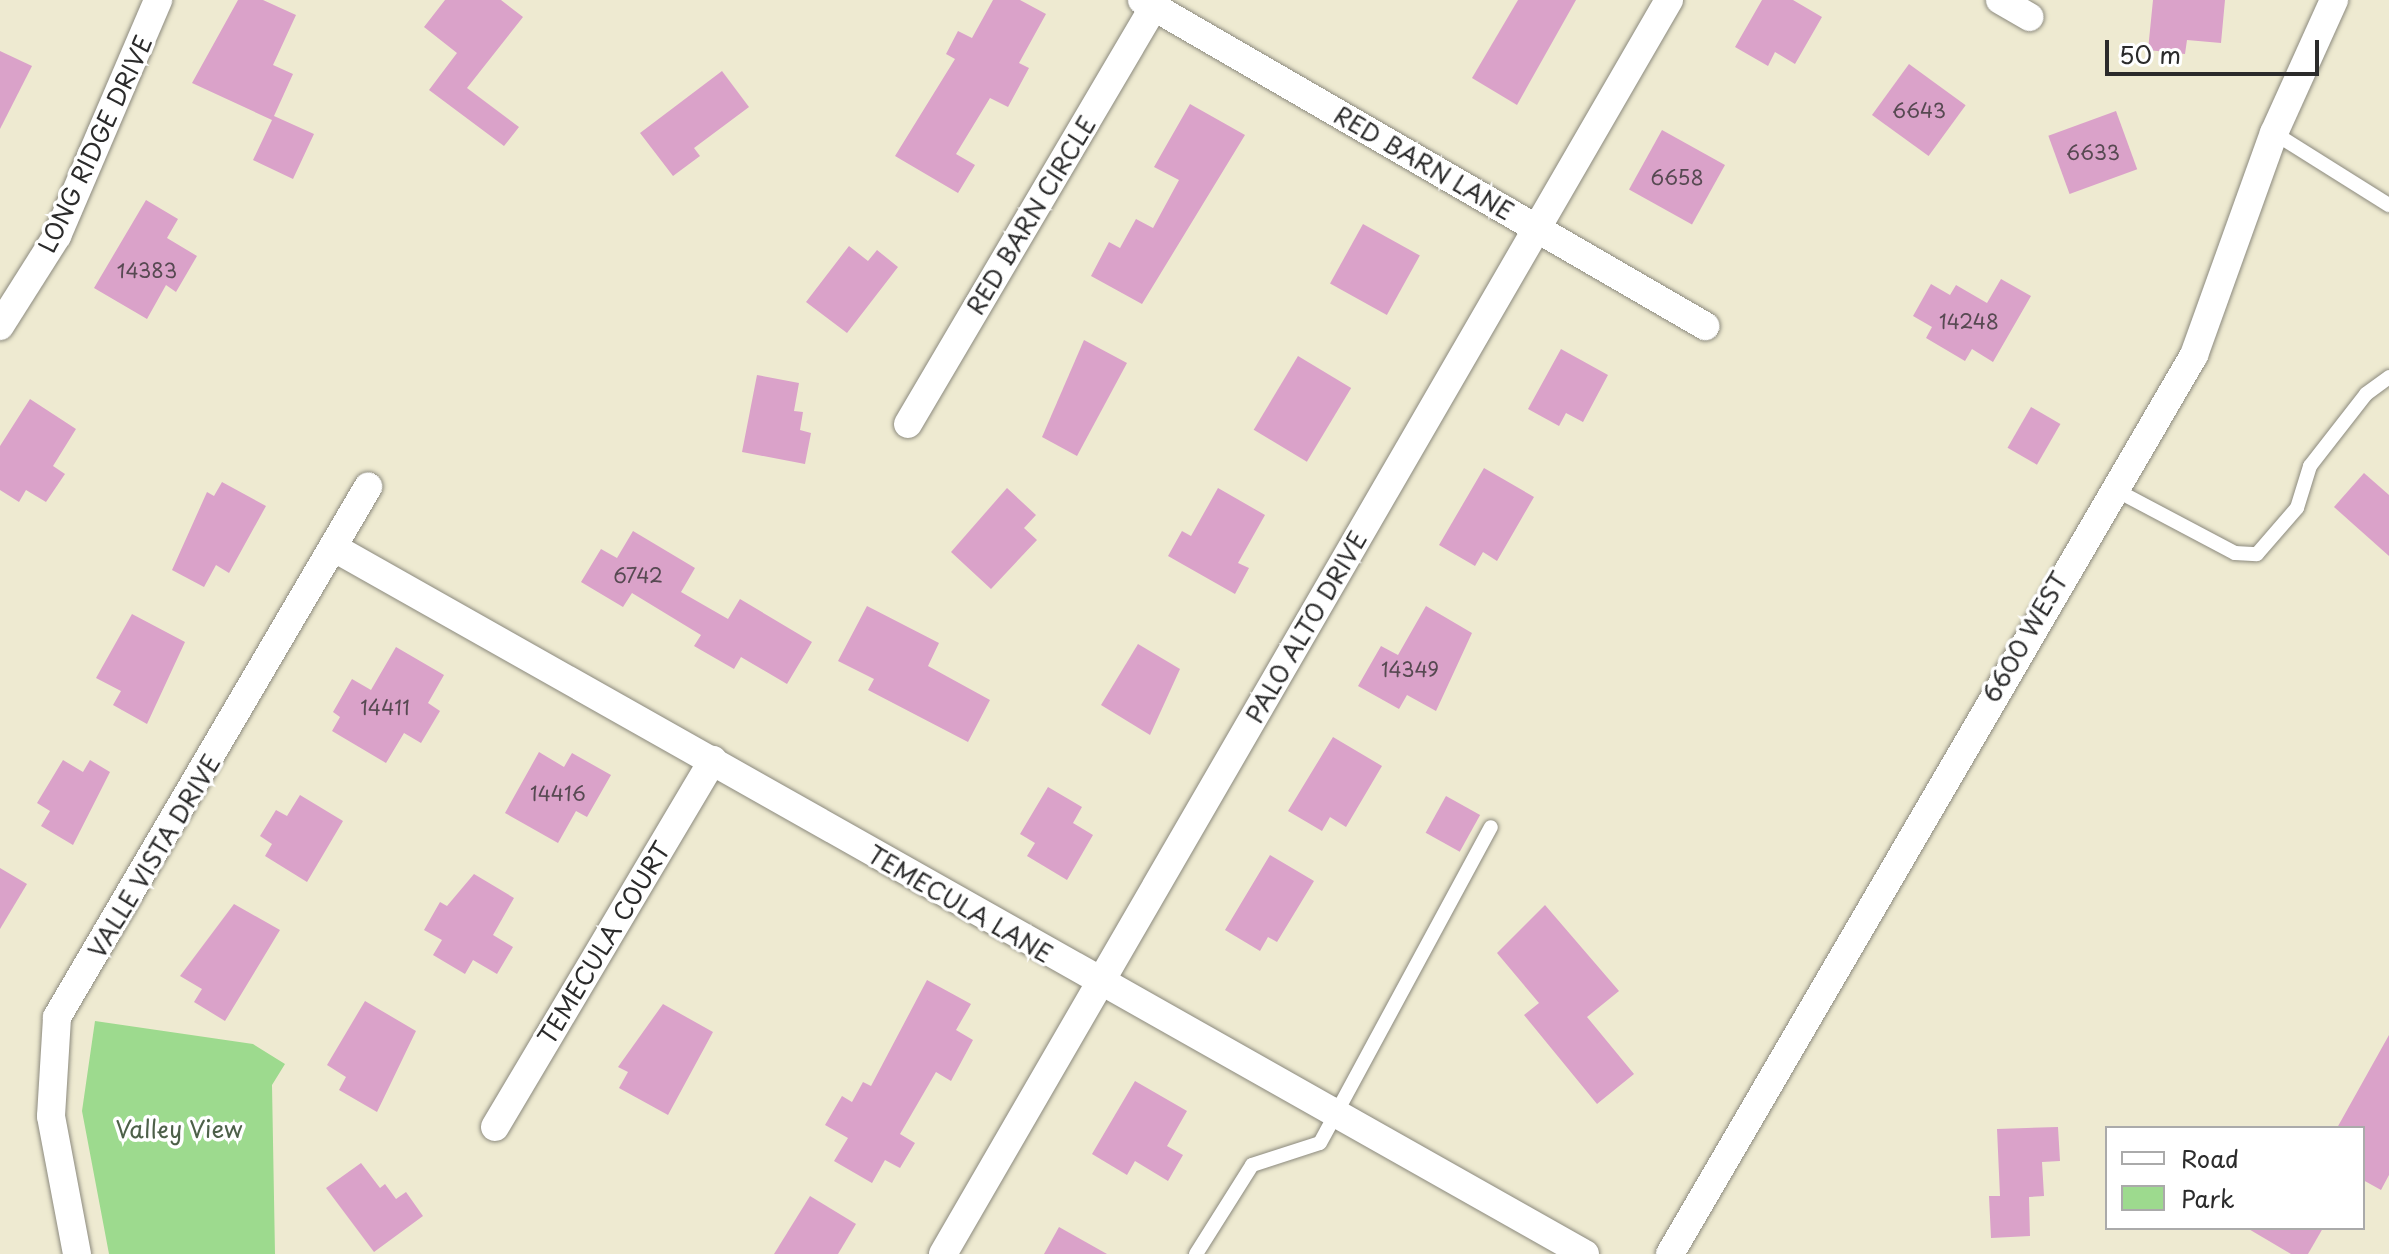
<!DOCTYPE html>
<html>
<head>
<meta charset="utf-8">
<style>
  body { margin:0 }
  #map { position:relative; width:2389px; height:1254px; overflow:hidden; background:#eeead1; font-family:"Playpen Sans",sans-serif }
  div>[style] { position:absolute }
  .green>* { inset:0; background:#9dda8e }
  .building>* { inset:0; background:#daa2c9; transform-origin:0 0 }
  .roads { filter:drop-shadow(0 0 2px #8c8a7e) drop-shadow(0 0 2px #8c8a7e) }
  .service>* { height:14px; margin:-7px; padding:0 7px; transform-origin:7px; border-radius:7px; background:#fff }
  .minor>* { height:28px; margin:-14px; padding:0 14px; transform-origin:14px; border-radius:14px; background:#fff }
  span { translate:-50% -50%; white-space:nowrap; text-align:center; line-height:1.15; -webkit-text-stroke:7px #fff; paint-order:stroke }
  .number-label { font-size:20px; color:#574952 }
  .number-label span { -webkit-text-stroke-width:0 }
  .street-label { font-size:24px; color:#2b2b2b }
  .park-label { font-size:24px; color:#4d6049 }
  .legend { position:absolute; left:2105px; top:1126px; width:260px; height:104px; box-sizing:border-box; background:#fff; border:2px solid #aaa; margin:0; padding:10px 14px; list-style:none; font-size:24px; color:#2b2b2b }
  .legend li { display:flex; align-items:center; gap:16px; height:40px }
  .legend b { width:40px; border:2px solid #aaa }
  .scale { position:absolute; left:2105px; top:40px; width:214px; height:36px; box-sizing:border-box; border:4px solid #2b2b2b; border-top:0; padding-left:10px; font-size:24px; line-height:28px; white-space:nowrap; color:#2b2b2b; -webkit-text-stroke:6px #fff; paint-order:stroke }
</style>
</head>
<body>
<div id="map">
  <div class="green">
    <i style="clip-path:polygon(95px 1021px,253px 1044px,285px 1064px,272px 1085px,275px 1254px,109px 1254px,82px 1111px)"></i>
  </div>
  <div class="building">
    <i style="clip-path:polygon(238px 0,263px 0,296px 15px,273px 65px,293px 74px,274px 116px,314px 134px,293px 179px,253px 160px,272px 120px,192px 83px)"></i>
    <i style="clip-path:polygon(445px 0,501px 0,523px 17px,467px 88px,519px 127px,504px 146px,429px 90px,457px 53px,424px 27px)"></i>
    <i style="clip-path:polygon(993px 0,1020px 0,1046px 14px,1019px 63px,1029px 68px,1008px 107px,990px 98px,956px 154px,975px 165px,958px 193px,895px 156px,955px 59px,946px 54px,958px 31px,972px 38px)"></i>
    <i style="clip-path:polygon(1518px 0,1576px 0,1517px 105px,1472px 78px)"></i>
    <i style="clip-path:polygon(1762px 0,1793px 0,1822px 17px,1795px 64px,1775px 52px,1768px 66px,1735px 47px)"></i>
    <i style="clip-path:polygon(2153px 0,2225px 0,2221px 43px,2187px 40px,2185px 54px,2148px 50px)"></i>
    <i style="clip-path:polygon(0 51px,32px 66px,0 129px)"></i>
    <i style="left:1909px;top:64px;width:70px;height:63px;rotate:36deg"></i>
    <i style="clip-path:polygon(722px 71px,749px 107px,694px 148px,700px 156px,673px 176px,640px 133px)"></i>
    <i style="clip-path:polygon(1190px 104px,1245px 135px,1142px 304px,1091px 276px,1109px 242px,1120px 248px,1136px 219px,1153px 228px,1179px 180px,1154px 167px)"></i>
    <i style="left:2116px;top:111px;width:62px;height:72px;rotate:70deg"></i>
    <i style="left:1662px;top:130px;width:72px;height:68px;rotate:29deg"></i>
    <i style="clip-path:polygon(146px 200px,178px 219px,167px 238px,197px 256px,176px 292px,166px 285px,147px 319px,94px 288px)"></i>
    <i style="left:1363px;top:224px;width:65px;height:68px;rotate:29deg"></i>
    <i style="clip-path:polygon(849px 246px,868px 261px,877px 250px,898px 267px,847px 333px,806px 302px)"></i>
    <i style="clip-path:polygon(2001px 279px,2031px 296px,1993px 362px,1972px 349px,1965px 361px,1926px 338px,1932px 327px,1913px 316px,1931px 284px,1950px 295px,1956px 285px,1987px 303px)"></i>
    <i style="clip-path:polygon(1084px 340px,1127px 363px,1077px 456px,1042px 437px)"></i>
    <i style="clip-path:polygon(1561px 349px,1608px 375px,1583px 422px,1566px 413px,1559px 426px,1528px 409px)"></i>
    <i style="left:1298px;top:356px;width:62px;height:86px;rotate:31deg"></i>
    <i style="clip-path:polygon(757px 375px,799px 383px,794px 411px,803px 412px,800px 430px,811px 433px,805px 464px,742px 452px)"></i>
    <i style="clip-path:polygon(30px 399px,76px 429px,53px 466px,65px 474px,46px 502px,26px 490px,19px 502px,0 490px,0 446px)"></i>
    <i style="left:2031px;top:407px;width:34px;height:47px;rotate:30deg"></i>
    <i style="clip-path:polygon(1484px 468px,1534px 497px,1497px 561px,1483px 552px,1475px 566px,1439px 545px)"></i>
    <i style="clip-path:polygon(2364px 473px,2389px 495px,2389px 556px,2334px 507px)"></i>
    <i style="clip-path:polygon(222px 482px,266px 506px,229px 573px,216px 565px,204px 587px,172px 570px,207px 492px,214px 496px)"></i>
    <i style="clip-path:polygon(1007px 488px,1036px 515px,1024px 528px,1037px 540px,991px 589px,951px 552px)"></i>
    <i style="clip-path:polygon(1218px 488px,1265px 515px,1238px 563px,1249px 568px,1235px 594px,1168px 556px,1182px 531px,1191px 536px)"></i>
    <i style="clip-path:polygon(633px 531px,695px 568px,681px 592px,728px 619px,740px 599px,812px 642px,787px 684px,741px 657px,734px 669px,694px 646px,701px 635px,632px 593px,623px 607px,581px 582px,601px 549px,617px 558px)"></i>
    <i style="clip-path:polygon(867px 606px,939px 643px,928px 666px,990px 700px,968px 742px,868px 690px,874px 679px,838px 661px)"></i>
    <i style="clip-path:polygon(1426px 606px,1472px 633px,1436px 711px,1407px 695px,1399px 709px,1358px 686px,1381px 646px,1398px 655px)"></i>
    <i style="clip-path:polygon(132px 614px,185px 642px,147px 724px,113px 705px,121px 691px,96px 678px)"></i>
    <i style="clip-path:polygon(1138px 644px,1180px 669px,1150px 735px,1101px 705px)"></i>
    <i style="clip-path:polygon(396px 647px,444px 675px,428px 703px,440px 711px,421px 743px,404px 733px,386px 763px,332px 731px,340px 717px,333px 712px,352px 679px,371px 690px)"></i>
    <i style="clip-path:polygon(1333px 737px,1382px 766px,1346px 827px,1330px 817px,1322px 831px,1288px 811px)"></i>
    <i style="clip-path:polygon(539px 752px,564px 767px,572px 753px,611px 775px,587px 817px,576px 811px,558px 843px,505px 813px)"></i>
    <i style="clip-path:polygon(63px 760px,83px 772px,90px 760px,110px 772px,73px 845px,41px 826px,50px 811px,37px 803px)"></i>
    <i style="clip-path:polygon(1048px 787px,1082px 807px,1073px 823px,1093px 835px,1067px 880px,1027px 856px,1035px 843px,1020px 834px)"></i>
    <i style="clip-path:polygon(300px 795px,343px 821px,307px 882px,265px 856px,272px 844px,260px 836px,276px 810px,287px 816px)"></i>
    <i style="left:1446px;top:796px;width:39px;height:42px;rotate:29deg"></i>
    <i style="clip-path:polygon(1270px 855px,1314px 881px,1277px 942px,1268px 937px,1260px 951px,1225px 930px)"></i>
    <i style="clip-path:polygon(0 868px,27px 884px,0 929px)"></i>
    <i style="clip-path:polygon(474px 874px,514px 898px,493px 935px,513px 947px,497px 974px,473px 960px,465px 974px,433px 955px,442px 940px,424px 930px,440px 902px,447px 906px)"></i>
    <i style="clip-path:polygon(234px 904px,280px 930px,225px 1021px,194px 1002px,202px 989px,180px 976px)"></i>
    <i style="clip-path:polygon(1545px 905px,1619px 991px,1587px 1017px,1634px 1074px,1597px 1104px,1524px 1015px,1539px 1003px,1497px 953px)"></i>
    <i style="clip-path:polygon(927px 980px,971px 1004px,956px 1030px,973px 1040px,951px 1081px,936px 1072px,900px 1134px,915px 1143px,900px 1168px,885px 1160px,872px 1183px,834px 1161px,848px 1138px,825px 1125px,842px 1096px,852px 1102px,863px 1082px,871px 1086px)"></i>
    <i style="clip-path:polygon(365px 1001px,416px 1031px,377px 1112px,339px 1090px,346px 1077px,327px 1065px)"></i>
    <i style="clip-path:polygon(663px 1004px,713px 1032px,668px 1115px,619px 1088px,628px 1072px,618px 1067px)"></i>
    <i style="clip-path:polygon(2389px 1035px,2389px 1175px,2381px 1190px,2363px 1180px,2363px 1128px,2337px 1128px)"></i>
    <i style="clip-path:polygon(1135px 1081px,1187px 1111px,1167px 1146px,1183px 1155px,1168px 1181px,1135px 1161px,1127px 1175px,1092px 1154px)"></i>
    <i style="clip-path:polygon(2058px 1127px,2060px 1161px,2042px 1162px,2044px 1196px,2029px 1197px,2030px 1236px,1991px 1238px,1989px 1196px,2000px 1196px,1997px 1129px)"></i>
    <i style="clip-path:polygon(361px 1163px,380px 1188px,385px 1184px,396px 1199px,406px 1192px,423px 1216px,374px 1252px,326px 1188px)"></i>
    <i style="clip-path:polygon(810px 1196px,856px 1224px,838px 1254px,774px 1254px)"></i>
    <i style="clip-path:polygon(1059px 1227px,1107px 1254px,1044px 1254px)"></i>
    <i style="clip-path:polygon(2247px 1228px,2323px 1228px,2308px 1254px,2291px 1254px)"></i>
  </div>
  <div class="roads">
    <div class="service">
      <i style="left:2274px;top:133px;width:136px;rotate:32.1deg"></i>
      <i style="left:2112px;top:488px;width:139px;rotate:27.9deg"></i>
      <i style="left:2235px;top:553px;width:22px;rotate:3deg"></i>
      <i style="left:2257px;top:554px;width:61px;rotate:-49deg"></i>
      <i style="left:2297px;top:508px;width:44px;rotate:-72.8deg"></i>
      <i style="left:2310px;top:466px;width:91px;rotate:-52.1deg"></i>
      <i style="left:2366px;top:394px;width:29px;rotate:-36deg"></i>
      <i style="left:1196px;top:1254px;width:105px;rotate:-57.8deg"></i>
      <i style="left:1252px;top:1165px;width:71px;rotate:-17.9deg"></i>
      <i style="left:1320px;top:1143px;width:359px;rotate:-61.6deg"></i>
    </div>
    <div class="minor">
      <i style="left:1142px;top:0;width:651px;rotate:30.07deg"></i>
      <i style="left:2000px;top:0;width:34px;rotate:30deg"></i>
      <i style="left:0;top:326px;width:107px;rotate:-57.7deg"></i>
      <i style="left:57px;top:236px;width:257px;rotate:-66.8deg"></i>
      <i style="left:908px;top:424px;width:484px;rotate:-59.5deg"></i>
      <i style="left:338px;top:550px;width:1432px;rotate:29.45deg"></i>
      <i style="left:495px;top:1127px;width:427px;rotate:-59.3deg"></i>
      <i style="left:77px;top:1254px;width:140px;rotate:-100.7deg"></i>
      <i style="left:51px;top:1116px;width:99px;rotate:-86.5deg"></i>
      <i style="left:57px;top:1017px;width:615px;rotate:-59.6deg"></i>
      <i style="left:943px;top:1254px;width:1449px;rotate:-59.93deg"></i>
      <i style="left:1670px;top:1254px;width:1041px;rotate:-59.76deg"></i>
      <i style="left:2194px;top:355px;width:236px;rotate:-70.2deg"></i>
      <i style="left:2274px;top:133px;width:146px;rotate:-65.7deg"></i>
    </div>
  </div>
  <div class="number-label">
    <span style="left:1919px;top:110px">6643</span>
    <span style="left:2093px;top:152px">6633</span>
    <span style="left:1677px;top:177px">6658</span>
    <span style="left:147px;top:270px">14383</span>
    <span style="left:1969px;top:321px">14248</span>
    <span style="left:638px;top:575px">6742</span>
    <span style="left:1410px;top:669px">14349</span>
    <span style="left:385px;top:707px">14411</span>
    <span style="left:558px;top:793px">14416</span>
  </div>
  <div class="street-label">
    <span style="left:95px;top:144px;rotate:-65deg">LONG RIDGE DRIVE</span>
    <span style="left:1424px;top:163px;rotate:30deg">RED BARN LANE</span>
    <span style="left:1031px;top:215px;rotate:-59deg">RED BARN CIRCLE</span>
    <span style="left:1306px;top:627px;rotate:-60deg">PALO ALTO DRIVE</span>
    <span style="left:2025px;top:637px;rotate:-60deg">6600 WEST</span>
    <span style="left:154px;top:856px;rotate:-59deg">VALLE VISTA DRIVE</span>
    <span style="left:960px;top:904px;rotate:30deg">TEMECULA LANE</span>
    <span style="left:604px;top:943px;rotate:-59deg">TEMECULA COURT</span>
  </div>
  <div class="park-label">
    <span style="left:179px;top:1129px">Valley View</span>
  </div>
  <ul class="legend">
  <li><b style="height:10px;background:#fff"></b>Road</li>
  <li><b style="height:22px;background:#9dda8e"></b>Park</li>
  </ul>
  <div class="scale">50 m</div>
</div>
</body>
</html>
